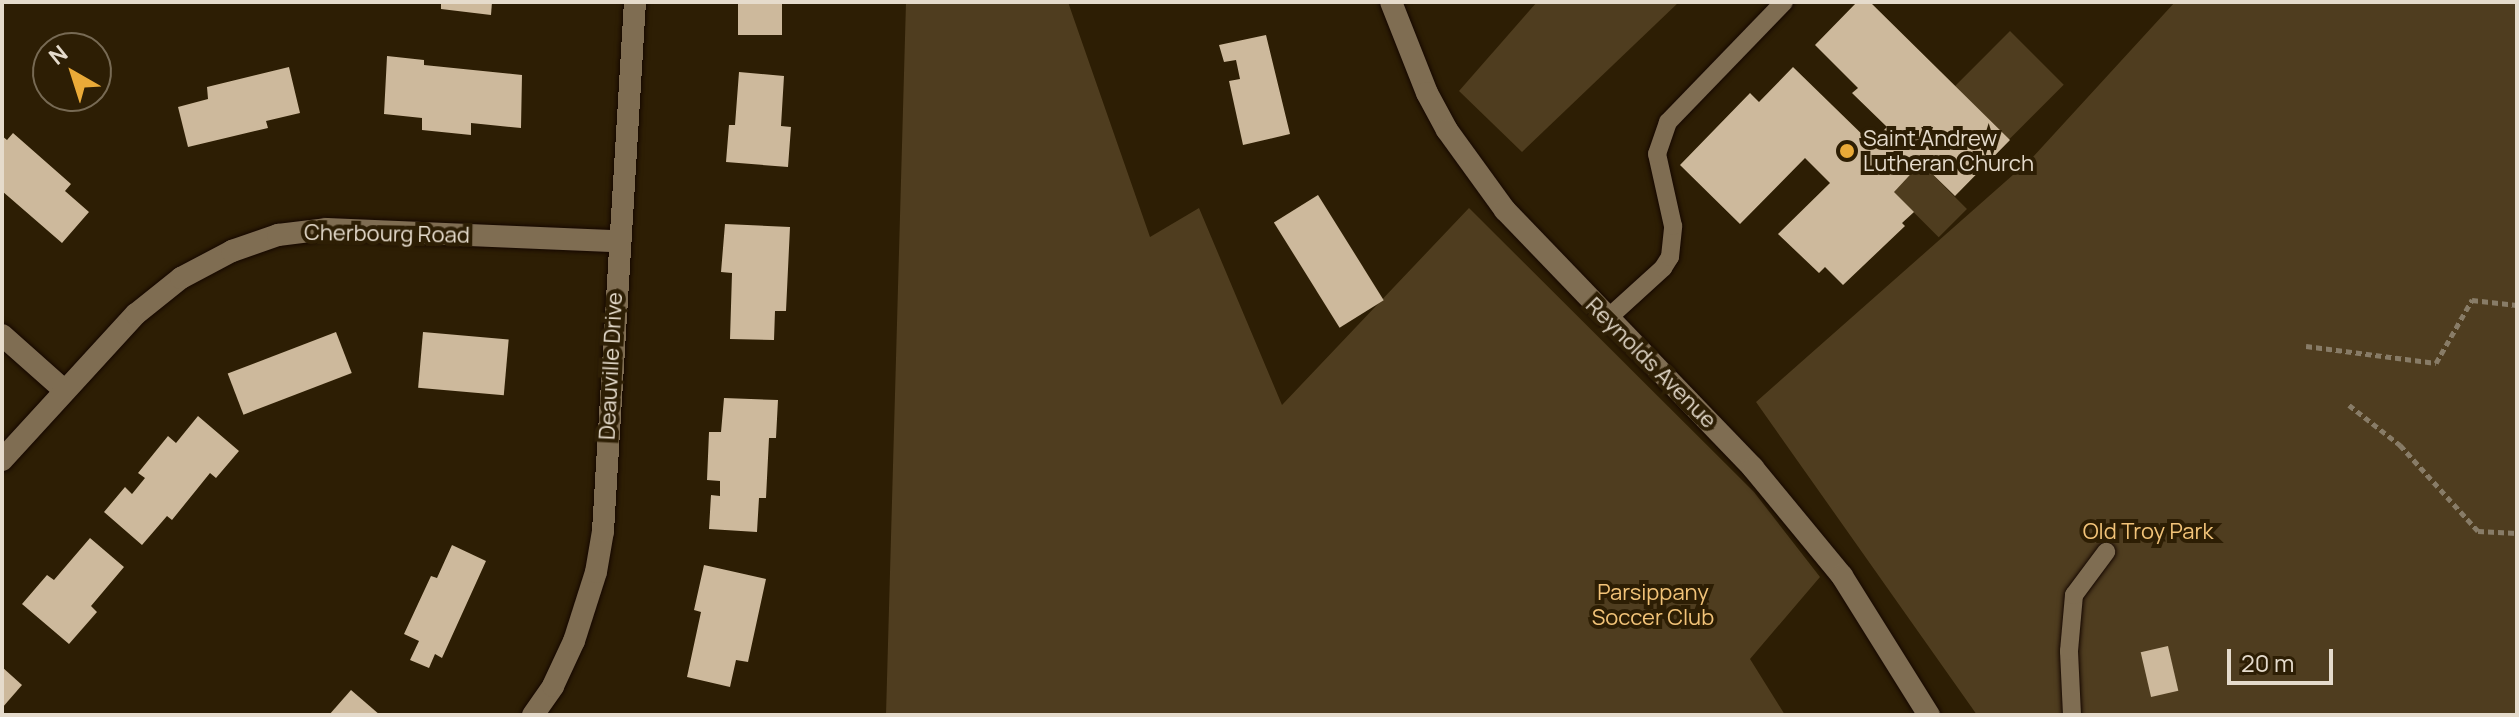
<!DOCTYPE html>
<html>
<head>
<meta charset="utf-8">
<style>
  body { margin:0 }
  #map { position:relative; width:2519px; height:717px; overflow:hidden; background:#2d1e04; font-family:Manrope,sans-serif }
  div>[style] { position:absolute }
  .green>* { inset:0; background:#4f3d1f; transform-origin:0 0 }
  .building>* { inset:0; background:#cdb99c; transform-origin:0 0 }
  .path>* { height:5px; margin-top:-2.5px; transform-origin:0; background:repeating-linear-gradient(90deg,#887c67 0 6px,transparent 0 10px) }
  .roads { filter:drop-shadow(0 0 2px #150700) drop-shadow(0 0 2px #150700) }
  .service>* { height:18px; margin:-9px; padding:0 9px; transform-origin:9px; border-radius:9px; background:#7f6d52 }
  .minor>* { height:22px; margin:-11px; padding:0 11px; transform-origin:11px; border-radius:11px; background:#7f6d52 }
  .tertiary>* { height:22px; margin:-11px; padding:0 11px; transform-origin:11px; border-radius:11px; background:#7f6d52 }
  .dots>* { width:22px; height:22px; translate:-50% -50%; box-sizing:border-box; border:4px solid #2d1e04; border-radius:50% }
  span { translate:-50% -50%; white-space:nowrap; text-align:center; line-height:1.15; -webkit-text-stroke:8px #2d1e04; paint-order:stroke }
  .poi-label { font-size:22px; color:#e5dbcc }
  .left { translate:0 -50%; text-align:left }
  .street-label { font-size:22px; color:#e5dbcc }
  .park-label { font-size:22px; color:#f2c378 }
  .frame { position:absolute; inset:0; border:4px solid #e5dbcc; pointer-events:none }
  .north { position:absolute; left:32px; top:32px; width:80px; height:80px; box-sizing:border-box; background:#2d1e04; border:2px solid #776a54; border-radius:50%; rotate:321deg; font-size:22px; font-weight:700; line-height:32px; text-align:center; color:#e5dbcc }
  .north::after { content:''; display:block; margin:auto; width:28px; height:36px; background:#eaaa38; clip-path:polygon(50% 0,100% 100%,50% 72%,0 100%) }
  .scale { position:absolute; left:2227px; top:649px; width:106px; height:36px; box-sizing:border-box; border:4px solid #e5dbcc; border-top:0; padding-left:10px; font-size:24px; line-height:28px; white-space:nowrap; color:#e5dbcc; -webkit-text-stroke:6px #2d1e04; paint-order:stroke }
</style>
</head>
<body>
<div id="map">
  <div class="green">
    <i style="clip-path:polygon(906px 2px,1068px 2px,1150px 237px,1199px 208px,1282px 405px,1469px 208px,1754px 492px,1820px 577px,1750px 659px,1785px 715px,886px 715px)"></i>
    <i style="clip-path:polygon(1537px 2px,1679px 2px,1522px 152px,1459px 91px)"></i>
    <i style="clip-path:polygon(2175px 2px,2517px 2px,2517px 715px,1977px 715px,1756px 402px,2031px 159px)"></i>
    <i style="left:2010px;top:31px;width:76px;height:78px;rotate:45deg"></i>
    <i style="left:1921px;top:163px;width:65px;height:40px;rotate:45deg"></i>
  </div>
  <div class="building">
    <i style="clip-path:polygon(441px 2px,492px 2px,491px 15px,441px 9px)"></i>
    <i style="left:738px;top:2px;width:44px;height:33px"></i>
    <i style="clip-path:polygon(1857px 2px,1870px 2px,2010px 140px,1955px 196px,1921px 163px,1894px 192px,1914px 212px,1902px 223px,1905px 226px,1843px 285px,1825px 267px,1819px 273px,1778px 234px,1830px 183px,1805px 158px,1740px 224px,1680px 165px,1750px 93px,1759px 102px,1793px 67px,1871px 143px,1887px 127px,1852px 93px,1858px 88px,1815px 45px)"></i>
    <i style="clip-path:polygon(1266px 35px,1290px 134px,1243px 145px,1229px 81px,1240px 79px,1236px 60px,1224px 62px,1219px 45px)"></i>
    <i style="clip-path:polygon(387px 56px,424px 60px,424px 65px,522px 75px,521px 128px,471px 123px,471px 135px,422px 130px,422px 118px,384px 114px)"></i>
    <i style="clip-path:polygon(289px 67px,300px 113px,266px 121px,268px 128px,188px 147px,178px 107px,208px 99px,207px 87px)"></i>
    <i style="clip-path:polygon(739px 72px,784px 76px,781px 126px,791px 127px,788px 167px,726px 162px,729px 125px,735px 125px)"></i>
    <i style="clip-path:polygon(13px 133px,71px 184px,65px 191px,89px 212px,62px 243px,2px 191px,2px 136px,7px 140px)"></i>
    <i style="left:1318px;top:195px;width:124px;height:52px;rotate:58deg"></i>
    <i style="clip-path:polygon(725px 224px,790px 227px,786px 311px,775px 311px,774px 340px,730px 339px,732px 273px,721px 272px)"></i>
    <i style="left:336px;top:332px;width:44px;height:116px;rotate:69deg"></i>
    <i style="left:423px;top:332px;width:86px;height:56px;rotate:5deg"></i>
    <i style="clip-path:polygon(724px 398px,778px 400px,776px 438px,769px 438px,766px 498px,759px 498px,757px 532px,709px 529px,711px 495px,720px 496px,720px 481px,707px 480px,709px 432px,721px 432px)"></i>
    <i style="clip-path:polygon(198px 416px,239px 451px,216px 478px,210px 473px,172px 520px,167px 516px,142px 545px,104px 512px,125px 487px,132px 494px,145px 478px,138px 473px,168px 436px,176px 443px)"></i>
    <i style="clip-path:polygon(90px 538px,124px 567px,91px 606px,97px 612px,69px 644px,22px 604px,47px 575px,54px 580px)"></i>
    <i style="clip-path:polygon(452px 545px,486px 561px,442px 658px,435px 654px,429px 668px,410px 660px,419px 641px,404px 634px,431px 576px,437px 578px)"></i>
    <i style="clip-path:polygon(704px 565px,766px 579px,748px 662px,736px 660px,730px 687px,687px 677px,701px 612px,694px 610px)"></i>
    <i style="left:2168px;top:646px;width:46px;height:28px;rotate:77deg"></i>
    <i style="clip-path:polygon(2px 667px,22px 685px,2px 708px)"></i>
    <i style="clip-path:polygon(351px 690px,380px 715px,329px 715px)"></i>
  </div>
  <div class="path">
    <i style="left:2306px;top:346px;width:131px;rotate:7.5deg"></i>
    <i style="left:2436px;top:363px;width:73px;rotate:-60.3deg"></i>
    <i style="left:2472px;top:300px;width:45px;rotate:6.3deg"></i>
    <i style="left:2349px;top:405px;width:65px;rotate:38.1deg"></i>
    <i style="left:2400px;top:445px;width:116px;rotate:47.8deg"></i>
    <i style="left:2478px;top:531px;width:39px;rotate:3deg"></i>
  </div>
  <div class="roads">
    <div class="service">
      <i style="left:1607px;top:319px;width:76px;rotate:-42.3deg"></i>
      <i style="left:1663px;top:268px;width:13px;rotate:-58deg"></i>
      <i style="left:1670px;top:257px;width:31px;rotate:-84deg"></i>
      <i style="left:1673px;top:226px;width:74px;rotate:-102.5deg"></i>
      <i style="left:1657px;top:154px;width:34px;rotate:-71deg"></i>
      <i style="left:1668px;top:122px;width:167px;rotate:-46deg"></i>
      <i style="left:2072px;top:715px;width:64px;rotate:-92.7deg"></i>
      <i style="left:2069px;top:651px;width:56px;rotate:-84.9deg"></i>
      <i style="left:2074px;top:595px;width:54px;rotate:-53.3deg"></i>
    </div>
    <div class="minor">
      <i style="left:2px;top:335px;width:83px;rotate:41.6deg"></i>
      <i style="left:2px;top:460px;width:198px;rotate:-47.5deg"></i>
      <i style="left:136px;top:314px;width:58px;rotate:-38.7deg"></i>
      <i style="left:181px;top:278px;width:58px;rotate:-27.9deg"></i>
      <i style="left:232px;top:251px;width:49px;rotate:-19.2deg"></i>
      <i style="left:278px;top:235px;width:48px;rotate:-7.1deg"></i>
      <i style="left:326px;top:229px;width:292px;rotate:2.4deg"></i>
      <i style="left:533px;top:715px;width:35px;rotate:-55deg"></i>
      <i style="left:553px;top:686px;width:50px;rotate:-65deg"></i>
      <i style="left:574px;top:641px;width:72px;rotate:-72.3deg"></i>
      <i style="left:596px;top:572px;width:42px;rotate:-80.3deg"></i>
      <i style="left:603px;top:531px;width:530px;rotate:-86.54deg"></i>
    </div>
    <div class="tertiary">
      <i style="left:1391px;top:2px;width:98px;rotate:68.4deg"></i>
      <i style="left:1427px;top:93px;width:42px;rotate:61.6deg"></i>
      <i style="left:1447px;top:130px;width:99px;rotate:54.1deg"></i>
      <i style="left:1505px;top:210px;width:358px;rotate:46.1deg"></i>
      <i style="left:1753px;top:468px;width:140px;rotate:50.5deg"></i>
      <i style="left:1842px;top:576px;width:164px;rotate:58deg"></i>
    </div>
  </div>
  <div class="dots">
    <i style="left:1847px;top:151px;background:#eaaa38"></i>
  </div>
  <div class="poi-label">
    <span class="left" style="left:1863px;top:151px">Saint Andrew<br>Lutheran Church</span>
  </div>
  <div class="street-label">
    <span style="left:387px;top:234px;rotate:1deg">Cherbourg Road</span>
    <span style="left:1651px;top:363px;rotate:45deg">Reynolds Avenue</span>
    <span style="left:611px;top:366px;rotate:-87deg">Deauville Drive</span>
  </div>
  <div class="park-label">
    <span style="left:2148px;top:532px">Old Troy Park</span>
    <span style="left:1653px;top:605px">Parsippany<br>Soccer Club</span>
  </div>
  <div class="frame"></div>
  <div class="north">N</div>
  <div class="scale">20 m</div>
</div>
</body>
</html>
